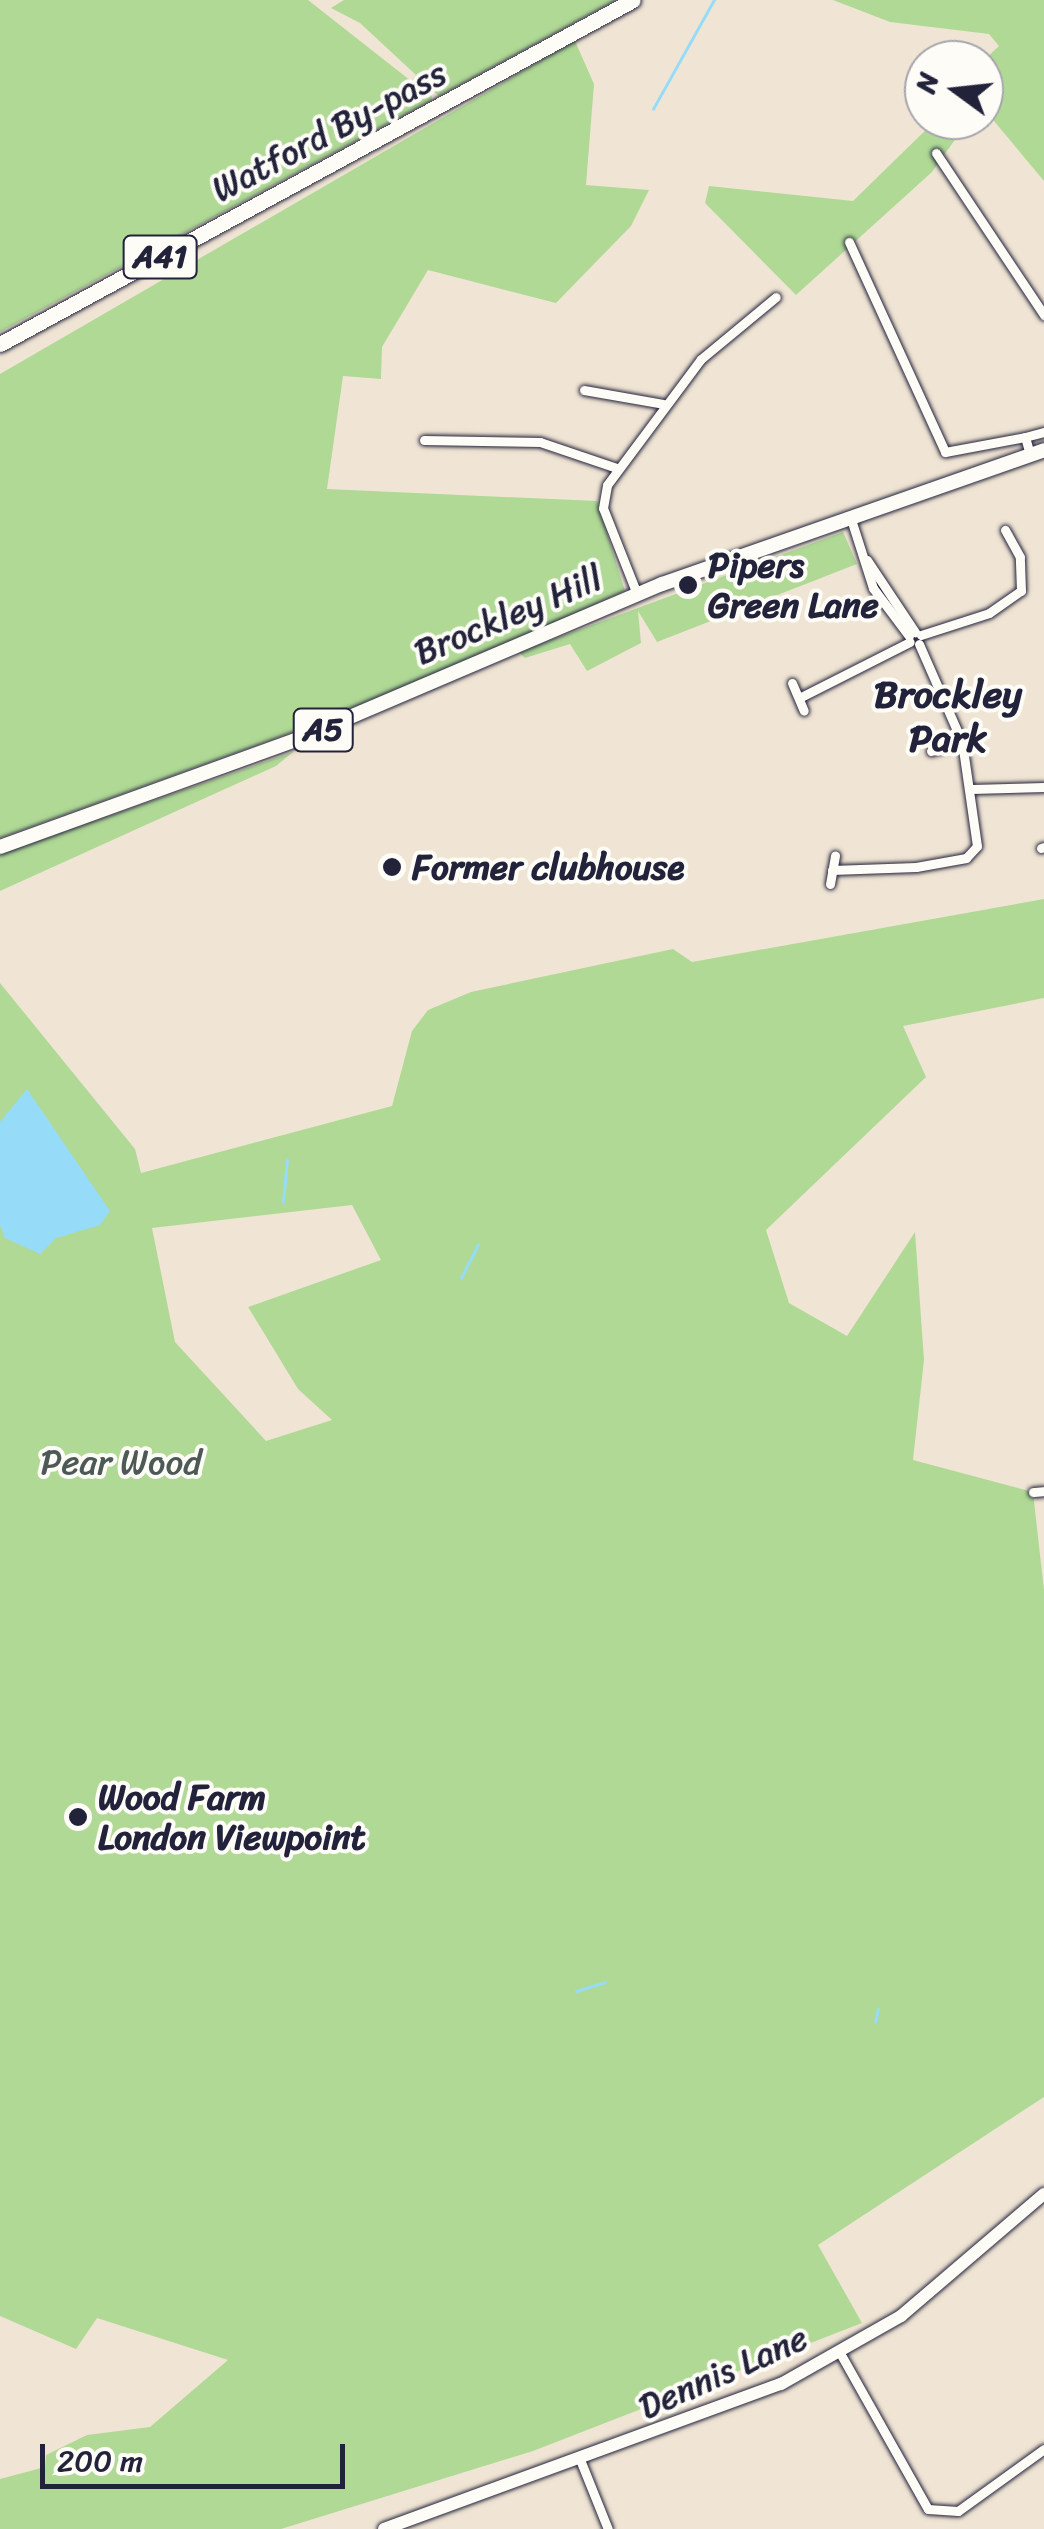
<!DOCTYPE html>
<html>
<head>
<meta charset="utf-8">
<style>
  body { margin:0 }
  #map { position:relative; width:1044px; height:2529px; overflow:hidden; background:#f0e5d4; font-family:Sriracha,sans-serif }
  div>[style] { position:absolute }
  .green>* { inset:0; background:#b0d996 }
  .water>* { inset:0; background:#96dcf8 }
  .stream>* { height:2.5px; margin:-1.25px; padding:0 1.25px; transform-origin:1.25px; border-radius:1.25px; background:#96dcf8 }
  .roads { filter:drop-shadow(0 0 2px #22223b) drop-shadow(0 0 2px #22223b) }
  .street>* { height:9px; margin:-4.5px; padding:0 4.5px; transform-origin:4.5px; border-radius:4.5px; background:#fdfcf7 }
  .secondary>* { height:12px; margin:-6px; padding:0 6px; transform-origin:6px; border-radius:6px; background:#fdfcf7 }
  .primary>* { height:14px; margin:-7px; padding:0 7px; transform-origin:7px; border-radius:7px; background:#fdfcf7 }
  .highway>* { height:15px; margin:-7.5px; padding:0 7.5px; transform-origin:7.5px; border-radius:7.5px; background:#fdfcf7 }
  .dots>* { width:28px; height:28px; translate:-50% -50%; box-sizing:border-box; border:5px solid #fdfcf7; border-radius:50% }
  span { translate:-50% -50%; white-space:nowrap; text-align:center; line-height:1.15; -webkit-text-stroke:8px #fdfcf7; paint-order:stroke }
  .shield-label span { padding:2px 8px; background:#fdfcf7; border:2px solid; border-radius:8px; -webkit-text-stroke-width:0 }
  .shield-label { font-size:32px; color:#22223b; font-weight:700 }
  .street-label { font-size:35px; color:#22223b }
  .poi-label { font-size:35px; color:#22223b; font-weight:700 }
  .left { translate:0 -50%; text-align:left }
  .park-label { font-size:35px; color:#4d5956 }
  .neighbourhood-label { font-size:38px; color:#22223b; font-weight:700 }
  .north { position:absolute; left:904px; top:40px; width:100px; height:100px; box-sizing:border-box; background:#fdfcf7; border:2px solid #a5a5ac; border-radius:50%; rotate:285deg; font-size:28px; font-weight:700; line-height:40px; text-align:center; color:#22223b }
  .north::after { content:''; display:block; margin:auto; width:35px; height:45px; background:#22223b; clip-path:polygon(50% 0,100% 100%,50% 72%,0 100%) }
  .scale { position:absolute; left:40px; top:2444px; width:305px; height:45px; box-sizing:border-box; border:5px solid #22223b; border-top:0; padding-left:12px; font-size:30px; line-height:35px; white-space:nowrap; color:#22223b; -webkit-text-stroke:8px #fdfcf7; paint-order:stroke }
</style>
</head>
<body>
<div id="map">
  <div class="green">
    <i style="clip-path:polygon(0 0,308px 0,411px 81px,416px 75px,360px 23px,331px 8px,344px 0,616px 0,439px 96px,431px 89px,432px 100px,0 332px)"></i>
    <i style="clip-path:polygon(833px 0,1044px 0,1044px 181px,984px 109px,984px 60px,999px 46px,989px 34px,890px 22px)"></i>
    <i style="clip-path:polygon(575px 41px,594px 84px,586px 185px,649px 190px,631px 226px,556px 303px,428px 270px,382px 347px,381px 379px,343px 376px,327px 489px,597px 501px,625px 591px,360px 708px,0 838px,0 374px)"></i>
    <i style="clip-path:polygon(936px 120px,969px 120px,932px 172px,796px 295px,705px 203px,709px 186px,853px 201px)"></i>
    <i style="clip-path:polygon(843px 532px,857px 564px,657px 642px,638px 611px,641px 643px,587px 671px,570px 644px,525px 658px,519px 652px)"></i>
    <i style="clip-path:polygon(293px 752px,276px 766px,0 891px,0 854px)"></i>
    <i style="clip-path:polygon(evenodd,1044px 899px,1044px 998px,903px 1026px,926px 1077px,766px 1230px,789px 1303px,847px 1336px,915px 1232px,924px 1360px,913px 1460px,1033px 1492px,1044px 1590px,1044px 2097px,818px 2245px,862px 2323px,533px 2451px,281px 2529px,0 2529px,0 2479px,45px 2467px,46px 2455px,87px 2435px,150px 2427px,228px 2360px,97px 2318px,76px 2349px,0 2316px,0 983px,135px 1149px,141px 1173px,392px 1106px,412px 1031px,428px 1010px,471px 992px,673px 949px,692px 962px,1044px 899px,352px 1205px,381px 1260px,248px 1307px,298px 1389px,332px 1420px,266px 1441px,175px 1342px,152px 1228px,352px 1205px)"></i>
  </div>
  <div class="water">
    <i style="clip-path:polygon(27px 1089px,110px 1211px,100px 1225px,56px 1238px,40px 1254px,5px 1238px,0 1225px,0 1122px)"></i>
  </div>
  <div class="stream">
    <i style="left:653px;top:109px;width:125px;rotate:-60.8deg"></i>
    <i style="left:283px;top:1202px;width:42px;rotate:-84.6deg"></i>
    <i style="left:461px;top:1278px;width:37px;rotate:-63deg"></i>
    <i style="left:576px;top:1991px;width:30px;rotate:-17deg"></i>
    <i style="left:875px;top:2022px;width:13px;rotate:-77deg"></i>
  </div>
  <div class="roads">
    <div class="street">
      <i style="left:936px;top:153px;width:195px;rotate:56.3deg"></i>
      <i style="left:849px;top:242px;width:231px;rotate:65.4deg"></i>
      <i style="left:945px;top:452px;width:81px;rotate:-10.6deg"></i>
      <i style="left:1025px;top:437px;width:19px;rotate:74deg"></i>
      <i style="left:584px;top:390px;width:80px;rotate:10deg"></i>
      <i style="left:1025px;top:437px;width:20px;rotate:-15deg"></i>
      <i style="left:424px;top:440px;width:116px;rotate:1deg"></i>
      <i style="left:540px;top:442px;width:81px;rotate:18.7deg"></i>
      <i style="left:850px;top:516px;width:76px;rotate:72.3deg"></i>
      <i style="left:873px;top:588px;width:60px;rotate:53.1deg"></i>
      <i style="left:867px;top:560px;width:87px;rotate:56.3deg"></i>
      <i style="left:637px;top:594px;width:92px;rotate:-111.6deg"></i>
      <i style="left:603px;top:508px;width:23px;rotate:-80deg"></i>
      <i style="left:607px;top:485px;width:157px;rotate:-53.3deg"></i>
      <i style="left:701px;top:359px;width:97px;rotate:-39.6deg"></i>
      <i style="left:921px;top:635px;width:71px;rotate:-17.9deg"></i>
      <i style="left:989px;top:613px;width:39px;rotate:-35deg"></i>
      <i style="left:1021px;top:591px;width:34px;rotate:-92deg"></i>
      <i style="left:1020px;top:557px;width:31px;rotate:-119deg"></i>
      <i style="left:792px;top:683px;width:30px;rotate:67deg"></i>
      <i style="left:799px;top:698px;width:124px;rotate:-26.8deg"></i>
      <i style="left:931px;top:751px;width:32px;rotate:-16deg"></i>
      <i style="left:972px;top:789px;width:72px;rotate:-1.6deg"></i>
      <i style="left:1041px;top:848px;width:3px;rotate:-18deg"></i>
      <i style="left:832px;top:870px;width:84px;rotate:-2deg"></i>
      <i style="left:916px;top:867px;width:51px;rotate:-10.2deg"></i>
      <i style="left:966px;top:858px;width:16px;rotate:-47deg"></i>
      <i style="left:977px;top:846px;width:105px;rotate:-98.2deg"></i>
      <i style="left:962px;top:742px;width:107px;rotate:-113.7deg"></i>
      <i style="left:830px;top:884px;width:29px;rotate:-80deg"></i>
      <i style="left:1033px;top:1492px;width:11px;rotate:-5deg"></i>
      <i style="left:840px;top:2353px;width:179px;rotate:60.6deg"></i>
      <i style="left:928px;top:2509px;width:30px;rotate:4deg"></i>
      <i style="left:958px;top:2511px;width:106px;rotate:-35.8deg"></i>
      <i style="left:581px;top:2462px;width:72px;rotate:68.1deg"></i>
    </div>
    <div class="secondary">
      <i style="left:384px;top:2529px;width:423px;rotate:-20.1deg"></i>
      <i style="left:781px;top:2384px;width:138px;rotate:-29.5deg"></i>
      <i style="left:901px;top:2316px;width:188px;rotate:-40.5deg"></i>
    </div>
    <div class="primary">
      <i style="left:0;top:847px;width:315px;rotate:-19.9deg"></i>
      <i style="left:296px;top:740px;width:398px;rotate:-23.1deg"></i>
      <i style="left:662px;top:584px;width:405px;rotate:-19.3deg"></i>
    </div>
    <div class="highway">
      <i style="left:0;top:344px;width:720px;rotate:-28.52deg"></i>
    </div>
  </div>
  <div class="dots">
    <i style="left:688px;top:585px;background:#22223b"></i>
    <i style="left:392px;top:867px;background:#22223b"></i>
    <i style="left:78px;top:1817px;background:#22223b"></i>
  </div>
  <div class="shield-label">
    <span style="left:160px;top:257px">A41</span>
    <span style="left:323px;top:730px">A5</span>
  </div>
  <div class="street-label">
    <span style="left:329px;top:131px;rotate:-28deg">Watford By-pass</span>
    <span style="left:508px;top:615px;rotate:-23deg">Brockley Hill</span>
    <span style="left:723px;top:2372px;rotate:-24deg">Dennis Lane</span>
  </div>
  <div class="poi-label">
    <span class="left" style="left:708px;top:585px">Pipers<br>Green Lane</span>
    <span class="left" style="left:412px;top:867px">Former clubhouse</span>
    <span class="left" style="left:98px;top:1817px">Wood Farm<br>London Viewpoint</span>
  </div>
  <div class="park-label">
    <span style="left:121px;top:1462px">Pear Wood</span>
  </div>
  <div class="neighbourhood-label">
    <span style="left:948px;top:717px">Brockley<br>Park</span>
  </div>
  <div class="north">N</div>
  <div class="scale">200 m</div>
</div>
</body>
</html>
